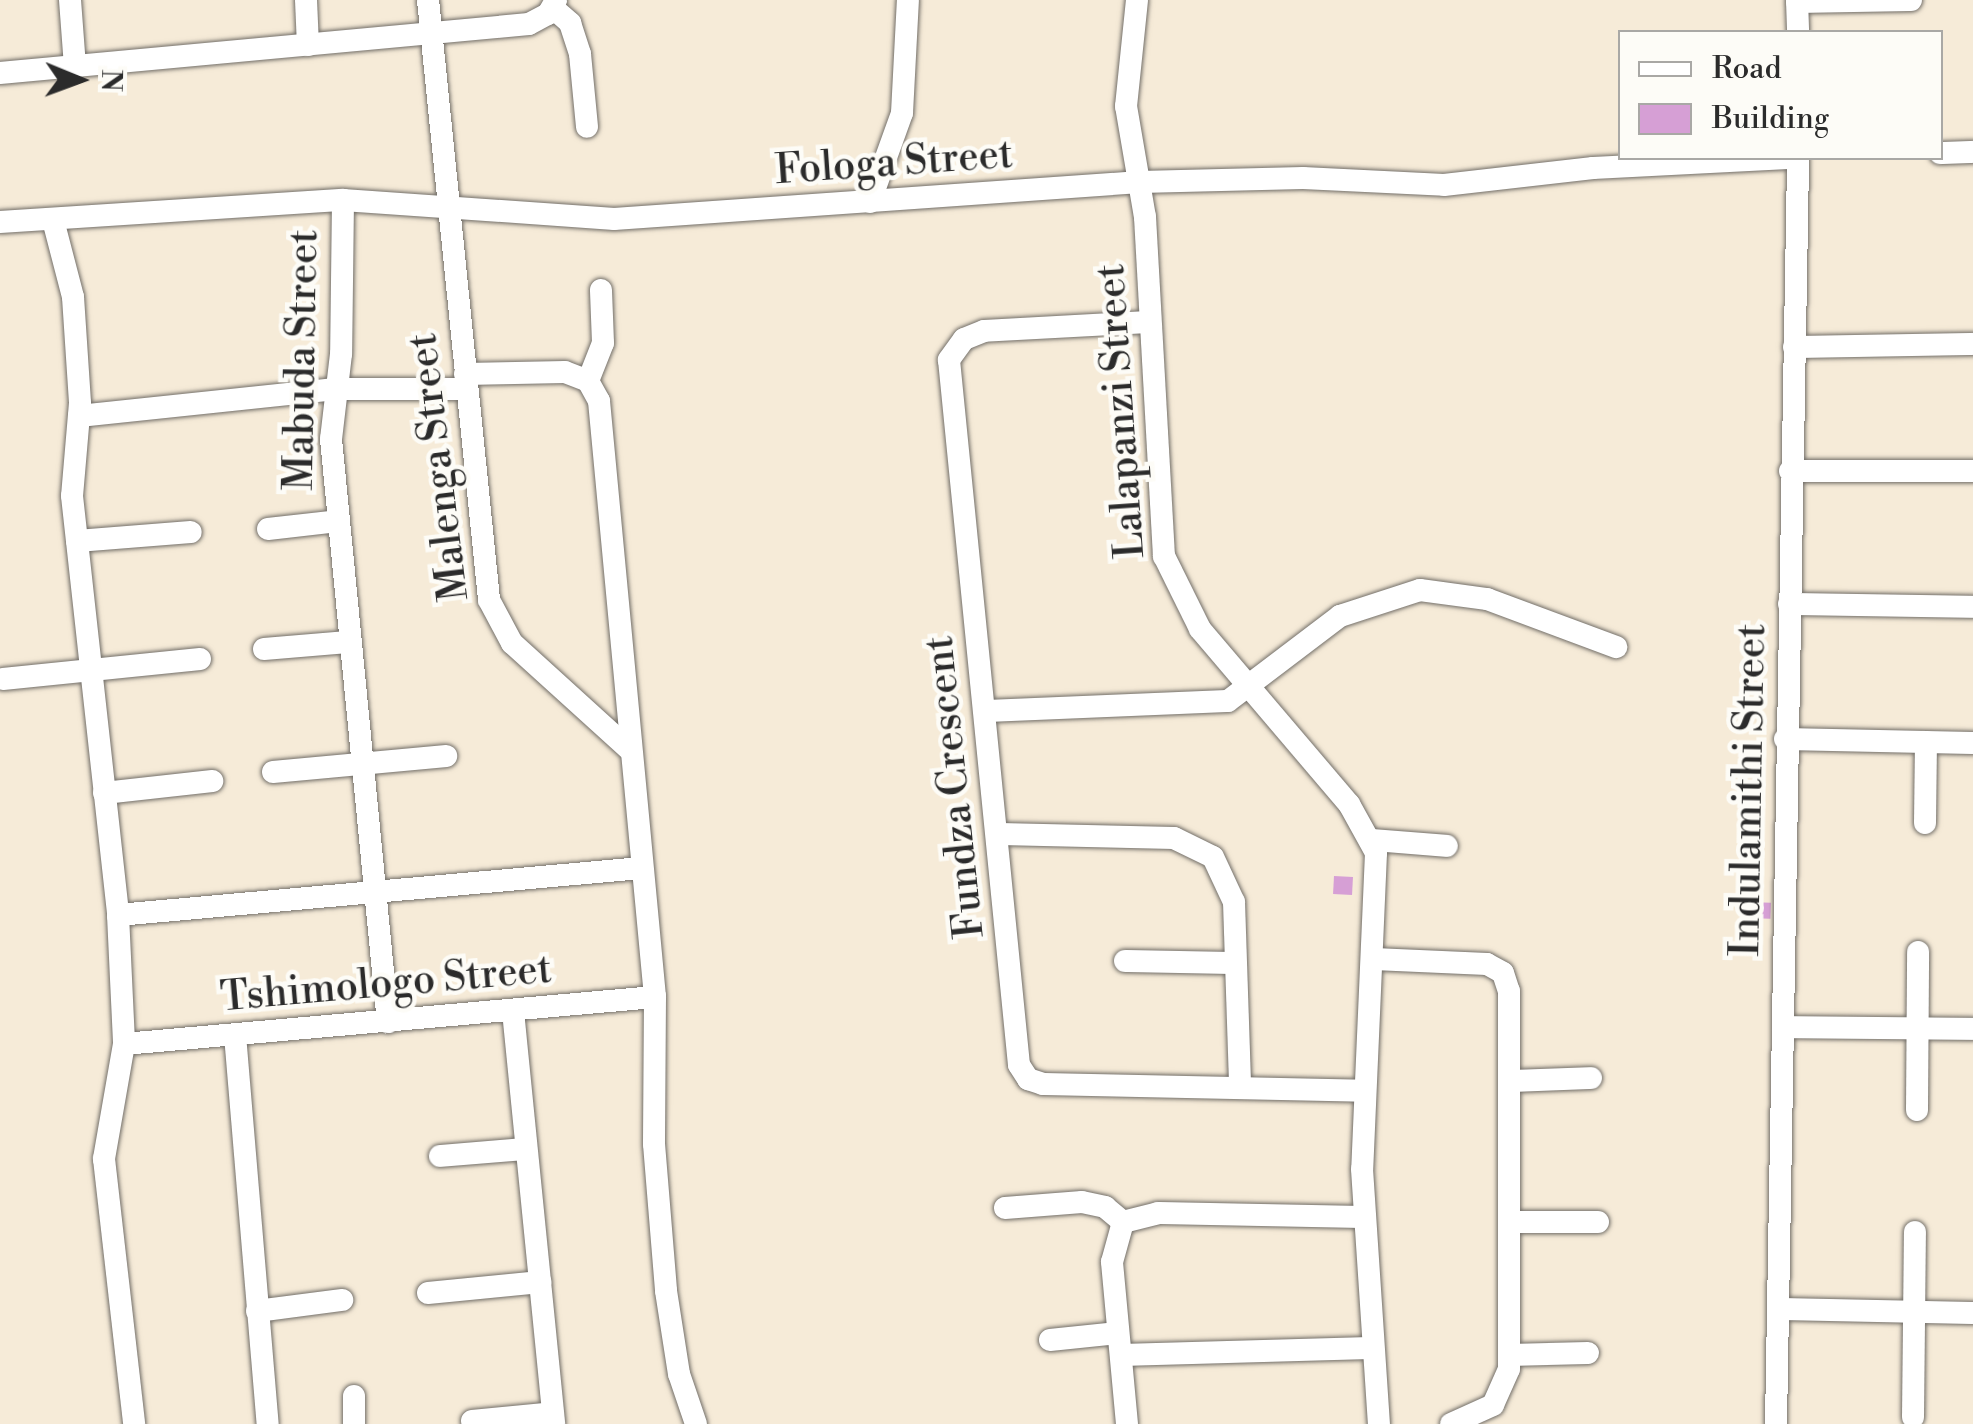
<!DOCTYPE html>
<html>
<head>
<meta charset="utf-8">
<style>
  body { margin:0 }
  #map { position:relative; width:1973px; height:1424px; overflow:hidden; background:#f6ebd8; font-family:"Libre Bodoni",serif }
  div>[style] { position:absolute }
  .building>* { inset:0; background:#d69fd5; transform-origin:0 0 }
  .roads { filter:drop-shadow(0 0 2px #726e68) drop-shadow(0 0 2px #726e68) }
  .minor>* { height:22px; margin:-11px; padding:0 11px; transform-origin:11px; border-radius:11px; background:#fff }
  span { translate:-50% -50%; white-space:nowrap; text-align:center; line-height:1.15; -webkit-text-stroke:9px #fdfcf7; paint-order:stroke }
  .street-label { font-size:40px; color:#2b2b2b }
  .legend { position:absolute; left:1618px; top:30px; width:325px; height:130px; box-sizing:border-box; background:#fdfcf7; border:2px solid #a9a8a5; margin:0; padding:12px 18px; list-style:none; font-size:30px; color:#2b2b2b }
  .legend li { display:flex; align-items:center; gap:20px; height:50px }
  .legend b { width:50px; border:2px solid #a9a8a5 }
  .north { position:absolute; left:30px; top:30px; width:100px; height:100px; -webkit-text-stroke:8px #fdfcf7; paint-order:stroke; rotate:91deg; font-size:28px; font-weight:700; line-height:40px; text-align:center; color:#2b2b2b }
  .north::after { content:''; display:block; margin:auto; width:35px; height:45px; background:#2b2b2b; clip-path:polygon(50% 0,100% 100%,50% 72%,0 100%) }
</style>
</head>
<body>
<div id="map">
  <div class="building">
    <i style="left:1131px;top:480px;width:30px;height:13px;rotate:82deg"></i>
    <i style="left:1334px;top:876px;width:19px;height:18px;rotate:3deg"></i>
    <i style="left:1747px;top:902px;width:24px;height:16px;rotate:2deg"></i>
  </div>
  <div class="roads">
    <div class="minor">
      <i style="left:70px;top:0;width:67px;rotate:85.7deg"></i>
      <i style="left:306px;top:0;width:45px;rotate:87.5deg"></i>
      <i style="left:428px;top:0;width:603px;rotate:84.19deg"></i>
      <i style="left:489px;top:600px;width:49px;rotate:61.9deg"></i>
      <i style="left:512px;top:643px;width:159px;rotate:42.2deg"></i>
      <i style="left:1137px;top:0;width:107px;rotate:95.9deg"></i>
      <i style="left:1126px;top:106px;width:113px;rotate:80.3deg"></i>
      <i style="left:1145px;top:217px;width:340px;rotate:86.8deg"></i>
      <i style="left:1164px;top:556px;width:81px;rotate:63.7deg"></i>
      <i style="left:1200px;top:629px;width:230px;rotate:49.6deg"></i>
      <i style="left:1349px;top:804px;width:56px;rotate:61.1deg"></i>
      <i style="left:1376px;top:853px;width:316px;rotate:92.5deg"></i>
      <i style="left:1362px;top:1169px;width:256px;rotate:86.2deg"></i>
      <i style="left:1797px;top:0;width:32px;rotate:88deg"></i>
      <i style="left:1797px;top:2px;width:114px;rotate:-1deg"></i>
      <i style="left:553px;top:8px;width:23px;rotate:41deg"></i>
      <i style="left:570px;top:23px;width:33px;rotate:72deg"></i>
      <i style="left:580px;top:54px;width:73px;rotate:84.5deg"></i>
      <i style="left:0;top:73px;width:531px;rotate:-5.29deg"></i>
      <i style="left:529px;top:24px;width:21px;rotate:-28deg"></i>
      <i style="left:548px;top:14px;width:16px;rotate:-60deg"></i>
      <i style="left:1940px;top:153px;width:33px;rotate:-2deg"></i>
      <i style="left:343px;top:200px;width:154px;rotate:90.7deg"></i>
      <i style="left:341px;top:354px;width:86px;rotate:96.7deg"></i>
      <i style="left:331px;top:439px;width:586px;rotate:84.42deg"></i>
      <i style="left:870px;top:202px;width:95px;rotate:-70.2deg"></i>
      <i style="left:902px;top:113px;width:113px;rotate:-87deg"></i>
      <i style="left:53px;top:220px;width:80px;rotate:75.4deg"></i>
      <i style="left:73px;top:297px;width:106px;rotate:86.2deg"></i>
      <i style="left:80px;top:403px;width:93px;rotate:94.9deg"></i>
      <i style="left:72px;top:496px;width:422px;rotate:83.7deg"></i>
      <i style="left:118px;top:915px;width:129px;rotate:87.3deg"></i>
      <i style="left:124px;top:1044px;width:117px;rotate:99.9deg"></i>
      <i style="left:104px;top:1159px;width:267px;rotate:83.5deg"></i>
      <i style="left:0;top:222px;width:344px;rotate:-3.7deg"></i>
      <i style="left:343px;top:200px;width:272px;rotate:4deg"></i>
      <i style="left:614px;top:219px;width:527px;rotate:-4.02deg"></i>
      <i style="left:1140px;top:182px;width:163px;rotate:-1.4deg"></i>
      <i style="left:1303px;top:178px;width:141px;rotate:2.8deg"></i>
      <i style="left:1444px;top:185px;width:150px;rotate:-6.5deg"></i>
      <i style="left:1593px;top:168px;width:200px;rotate:-2.9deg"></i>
      <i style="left:1148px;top:322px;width:164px;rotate:176.9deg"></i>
      <i style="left:984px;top:331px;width:22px;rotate:158deg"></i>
      <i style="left:964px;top:339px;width:26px;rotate:126deg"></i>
      <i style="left:949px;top:360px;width:708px;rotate:84.33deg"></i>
      <i style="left:1019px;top:1065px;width:17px;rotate:57deg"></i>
      <i style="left:1028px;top:1079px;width:16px;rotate:18deg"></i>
      <i style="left:1043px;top:1084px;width:322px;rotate:1.2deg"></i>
      <i style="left:1794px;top:347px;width:179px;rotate:-1deg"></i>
      <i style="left:465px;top:374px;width:100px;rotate:-1.1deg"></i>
      <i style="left:565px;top:372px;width:25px;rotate:21deg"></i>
      <i style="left:588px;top:381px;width:23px;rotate:61deg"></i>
      <i style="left:599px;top:401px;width:599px;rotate:84.63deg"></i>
      <i style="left:655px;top:997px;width:147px;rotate:90.4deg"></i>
      <i style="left:654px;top:1144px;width:147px;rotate:85.3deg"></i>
      <i style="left:666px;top:1291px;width:84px;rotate:81.1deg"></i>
      <i style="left:679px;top:1374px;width:53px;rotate:71.2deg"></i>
      <i style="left:588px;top:381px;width:41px;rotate:-68.5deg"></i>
      <i style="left:603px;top:343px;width:53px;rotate:-92.2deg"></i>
      <i style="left:79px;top:416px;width:258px;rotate:-6deg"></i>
      <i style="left:336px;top:389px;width:130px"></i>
      <i style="left:1790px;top:471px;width:183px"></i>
      <i style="left:268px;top:529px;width:70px;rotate:-6.5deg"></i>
      <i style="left:77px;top:541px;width:114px;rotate:-4.5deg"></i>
      <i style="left:1789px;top:604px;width:184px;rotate:0.9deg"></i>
      <i style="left:264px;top:649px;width:84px;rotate:-4.8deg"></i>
      <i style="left:3px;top:679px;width:198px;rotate:-5.8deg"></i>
      <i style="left:986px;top:711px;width:242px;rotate:-2.4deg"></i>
      <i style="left:1228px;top:701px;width:141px;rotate:-37.2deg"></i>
      <i style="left:1340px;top:616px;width:84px;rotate:-18deg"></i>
      <i style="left:1420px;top:590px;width:68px;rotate:7.7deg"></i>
      <i style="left:1487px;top:599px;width:138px;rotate:20.4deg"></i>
      <i style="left:1785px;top:739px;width:188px;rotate:1.2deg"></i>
      <i style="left:273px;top:772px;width:174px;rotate:-5.3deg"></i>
      <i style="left:104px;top:793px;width:109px;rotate:-6.3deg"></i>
      <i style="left:1925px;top:823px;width:81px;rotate:-89.3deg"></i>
      <i style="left:1000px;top:834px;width:174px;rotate:1.3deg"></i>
      <i style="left:1174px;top:838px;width:43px;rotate:26deg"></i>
      <i style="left:1213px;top:857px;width:50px;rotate:65deg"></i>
      <i style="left:1234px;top:902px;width:183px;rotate:88.1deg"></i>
      <i style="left:1373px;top:840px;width:74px;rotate:4.6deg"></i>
      <i style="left:118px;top:915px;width:526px;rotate:-5.13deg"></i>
      <i style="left:1374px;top:959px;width:113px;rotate:2.5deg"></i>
      <i style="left:1487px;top:964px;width:18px;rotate:29deg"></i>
      <i style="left:1503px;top:973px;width:19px;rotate:72deg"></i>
      <i style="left:1509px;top:991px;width:378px;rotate:90deg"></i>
      <i style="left:1509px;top:1369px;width:39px;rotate:114deg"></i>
      <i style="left:1493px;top:1405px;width:46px;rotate:155.7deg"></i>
      <i style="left:1125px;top:961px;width:109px;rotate:1.1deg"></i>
      <i style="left:513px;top:1011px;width:415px;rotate:84.3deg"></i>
      <i style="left:1783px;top:1027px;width:190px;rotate:0.6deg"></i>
      <i style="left:235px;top:1035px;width:390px;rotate:85.2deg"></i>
      <i style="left:124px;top:1044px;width:533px;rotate:-5.06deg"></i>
      <i style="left:1510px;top:1081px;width:81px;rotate:-2.1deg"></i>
      <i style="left:1917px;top:1110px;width:158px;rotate:-89.6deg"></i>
      <i style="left:440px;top:1156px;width:86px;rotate:-4.7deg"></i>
      <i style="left:1005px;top:1208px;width:77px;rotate:-4.5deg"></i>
      <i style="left:1082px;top:1202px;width:24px;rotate:12deg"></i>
      <i style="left:1105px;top:1207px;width:23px;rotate:40deg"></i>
      <i style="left:1511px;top:1222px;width:87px"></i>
      <i style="left:428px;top:1293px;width:113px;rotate:-5.6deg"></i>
      <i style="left:1781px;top:1309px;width:192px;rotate:1.2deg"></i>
      <i style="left:257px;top:1311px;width:86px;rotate:-7.4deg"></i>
      <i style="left:1050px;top:1340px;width:68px;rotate:-5.9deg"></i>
      <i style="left:1121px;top:1355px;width:249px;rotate:-1.6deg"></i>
      <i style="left:1509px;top:1355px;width:79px;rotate:-1.5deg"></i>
      <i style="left:354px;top:1396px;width:28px;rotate:90deg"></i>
      <i style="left:1913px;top:1417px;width:185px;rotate:-89.4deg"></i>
      <i style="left:472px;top:1421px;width:81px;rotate:-5.6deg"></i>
      <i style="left:1127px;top:1424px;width:163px;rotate:-95.3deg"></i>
      <i style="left:1112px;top:1262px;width:41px;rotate:-74.6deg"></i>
      <i style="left:1123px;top:1222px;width:36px;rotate:-14deg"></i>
      <i style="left:1158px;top:1213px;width:206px;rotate:1.1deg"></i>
      <i style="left:1776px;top:1424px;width:1266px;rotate:-89deg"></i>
    </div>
  </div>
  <div class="street-label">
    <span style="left:894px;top:163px;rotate:-4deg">Fologa Street</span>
    <span style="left:302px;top:360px;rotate:-89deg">Mabuda Street</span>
    <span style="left:1121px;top:411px;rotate:-94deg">Lalapanzi Street</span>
    <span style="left:439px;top:467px;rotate:-97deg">Malenga Street</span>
    <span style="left:955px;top:787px;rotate:-96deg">Fundza Crescent</span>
    <span style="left:1749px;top:790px;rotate:-89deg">Indulamithi Street</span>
    <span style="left:386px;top:984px;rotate:-5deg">Tshimologo Street</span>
  </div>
  <ul class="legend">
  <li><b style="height:12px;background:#fff"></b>Road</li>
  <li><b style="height:28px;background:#d69fd5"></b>Building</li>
  </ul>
  <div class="north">N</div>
</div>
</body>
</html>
